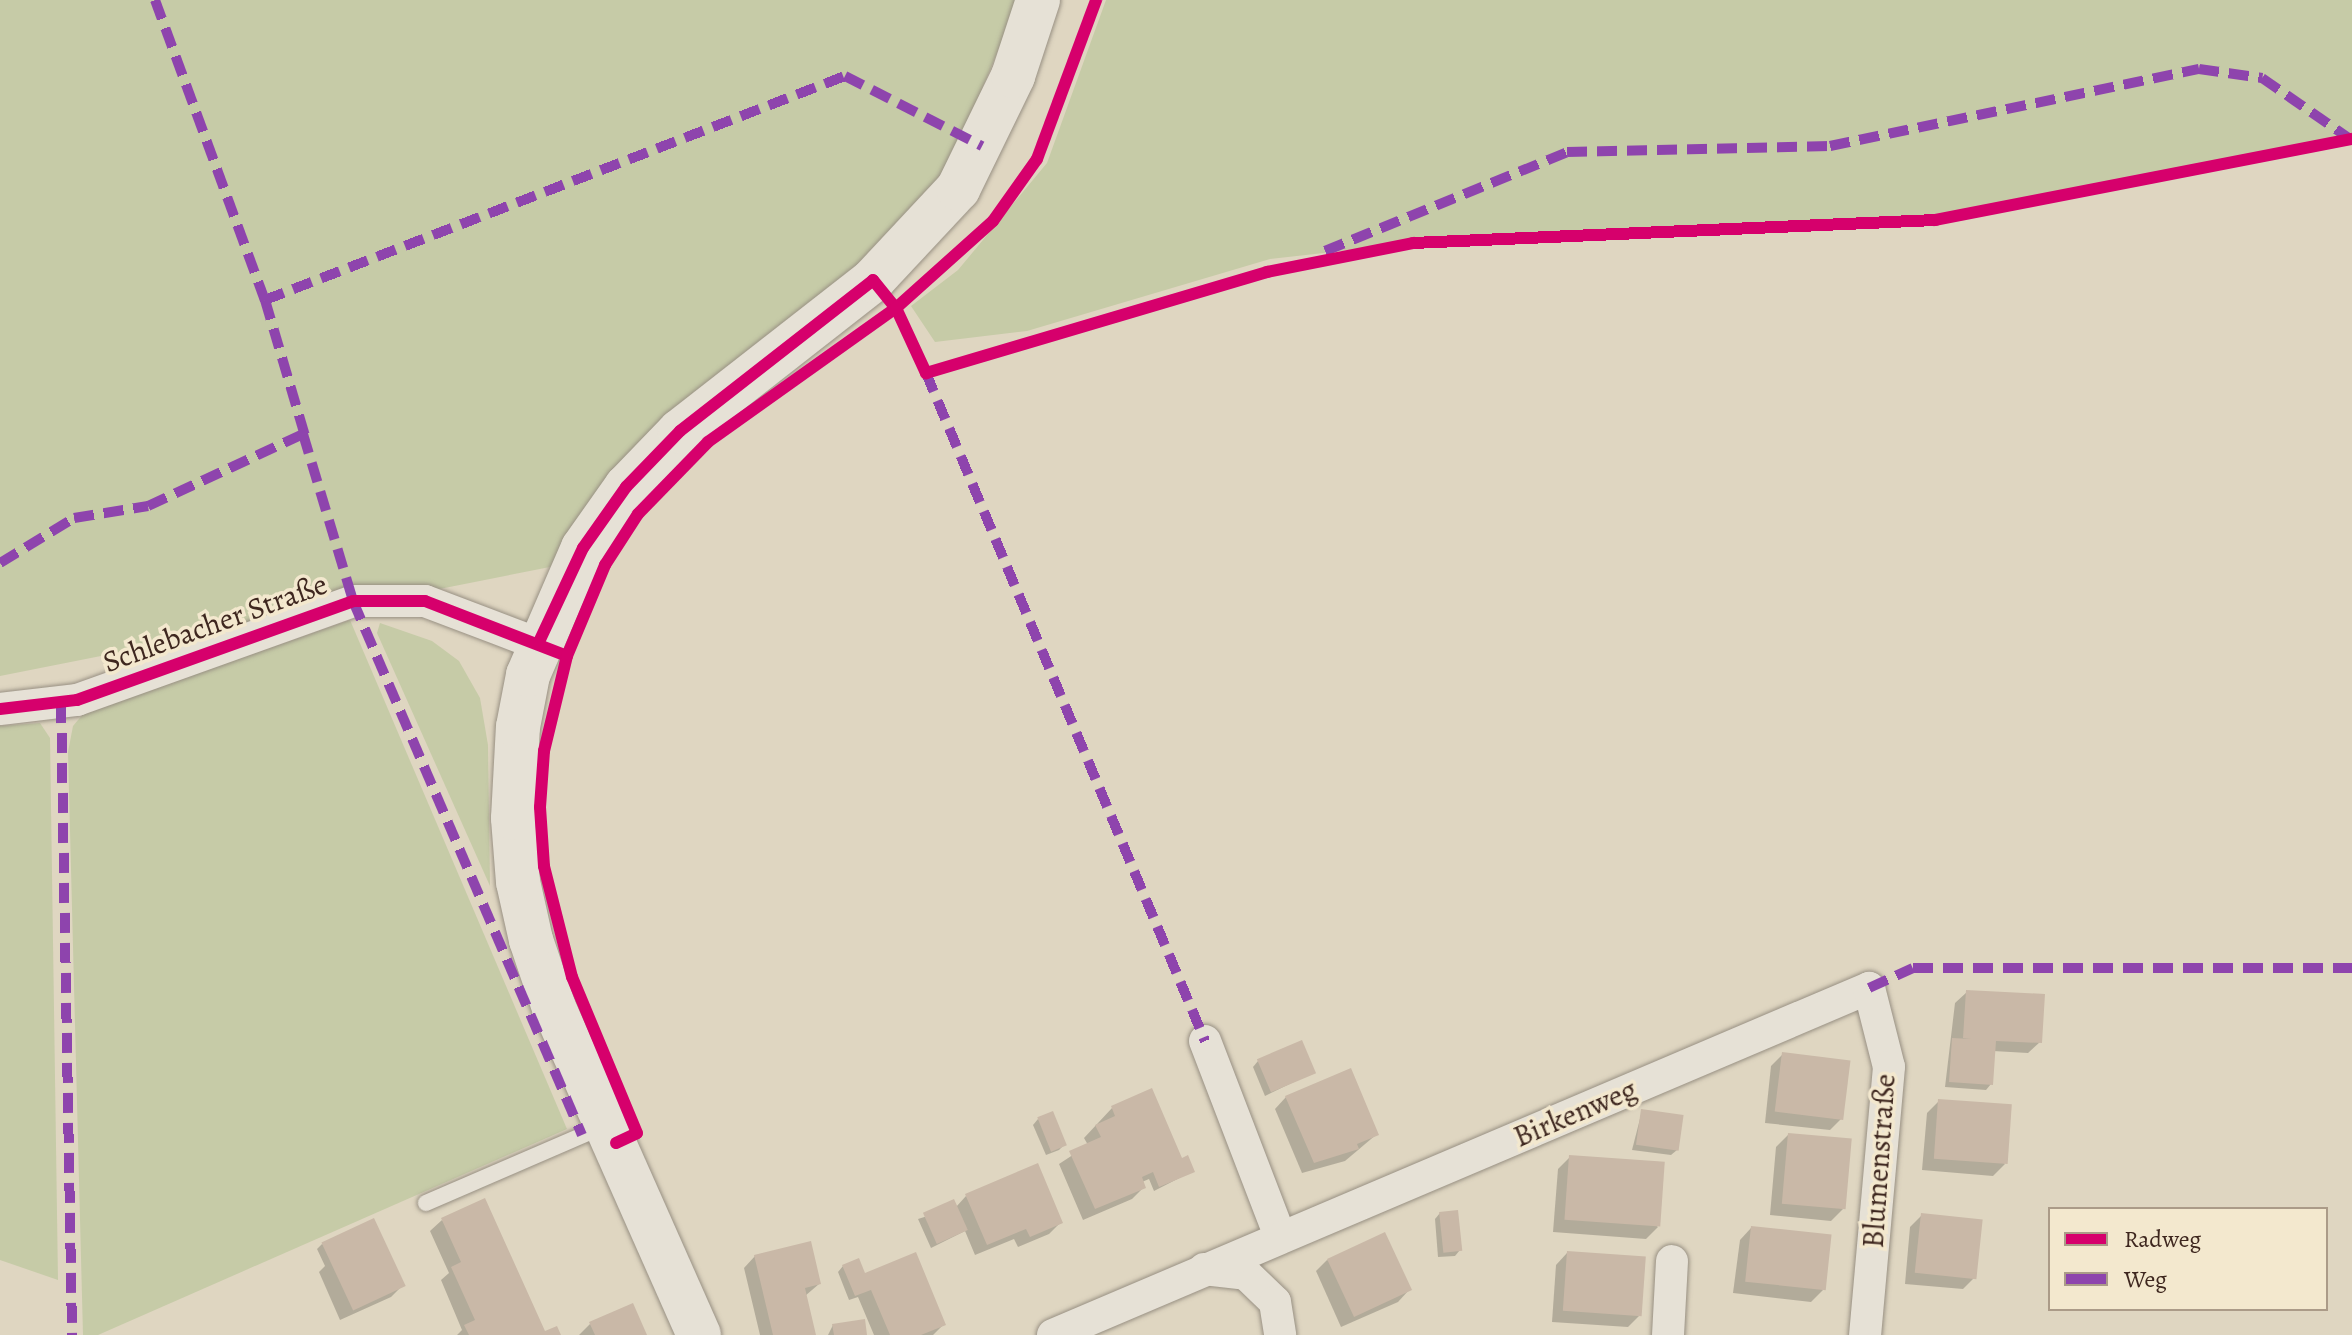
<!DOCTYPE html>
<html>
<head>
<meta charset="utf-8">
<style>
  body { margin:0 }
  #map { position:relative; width:2352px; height:1335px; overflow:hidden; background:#dfd6c1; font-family:Alegreya,serif }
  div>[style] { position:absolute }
  .green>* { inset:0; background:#c6cba7 }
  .shadow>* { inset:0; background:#0003 }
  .building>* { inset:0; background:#c9b8a7; transform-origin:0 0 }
  .roads { filter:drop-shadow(0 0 2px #989083) drop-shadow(0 0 2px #989083) }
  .service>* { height:16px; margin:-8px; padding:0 8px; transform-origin:8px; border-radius:8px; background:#e6e1d6 }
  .minor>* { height:32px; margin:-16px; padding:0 16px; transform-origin:16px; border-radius:16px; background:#e6e1d6 }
  .secondary>* { height:44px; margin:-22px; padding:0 22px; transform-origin:22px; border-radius:22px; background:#e6e1d6 }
  .quiet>* { height:10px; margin-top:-5px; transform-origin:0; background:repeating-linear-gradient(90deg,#8e44ad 0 20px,transparent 0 30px) }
  .cycleway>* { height:12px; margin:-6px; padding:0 6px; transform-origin:6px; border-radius:6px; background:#d6006c }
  span { translate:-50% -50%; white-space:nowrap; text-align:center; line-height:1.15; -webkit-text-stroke:7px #f3e8ce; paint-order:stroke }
  .street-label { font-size:30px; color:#3e271f }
  .legend { position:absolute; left:2048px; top:1207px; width:280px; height:104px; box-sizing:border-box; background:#f3e8ce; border:2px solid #ab9b88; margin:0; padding:10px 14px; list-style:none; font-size:24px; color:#3e271f }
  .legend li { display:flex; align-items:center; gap:16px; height:40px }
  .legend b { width:40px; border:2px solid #ab9b88 }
</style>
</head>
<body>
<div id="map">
  <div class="green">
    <i style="clip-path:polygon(0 0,1019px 0,956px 152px,910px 217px,584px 515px,550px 567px,0 676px)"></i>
    <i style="clip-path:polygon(1106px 0,2352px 0,2352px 139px,1935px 220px,1413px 243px,1270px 259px,1027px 331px,935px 342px,911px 306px,958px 270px,1047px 163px)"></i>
    <i style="clip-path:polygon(350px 620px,567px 1129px,98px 1335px,83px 1335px,68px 752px,73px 726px,84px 713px)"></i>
    <i style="clip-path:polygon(380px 623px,432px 641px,459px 661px,480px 698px,488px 745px,490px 886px,377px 633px)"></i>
    <i style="clip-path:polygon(40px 723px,50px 738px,58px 1280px,0 1260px,0 726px)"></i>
  </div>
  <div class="shadow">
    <i style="clip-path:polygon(1967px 992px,2040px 1042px,2028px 1053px,1993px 1051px,1991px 1084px,1986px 1090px,1945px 1087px,1955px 1003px)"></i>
    <i style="clip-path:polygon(1783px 1054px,1842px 1118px,1830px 1130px,1765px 1123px,1771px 1066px)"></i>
    <i style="clip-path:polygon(1258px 1061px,1314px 1072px,1265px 1096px,1253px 1067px)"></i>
    <i style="clip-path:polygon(1286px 1097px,1377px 1134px,1345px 1161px,1302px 1173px,1275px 1109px)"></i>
    <i style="clip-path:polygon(1939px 1101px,2005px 1164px,1993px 1176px,1922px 1170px,1927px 1113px)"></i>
    <i style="clip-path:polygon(1112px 1108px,1193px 1171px,1154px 1191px,1149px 1179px,1142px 1182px,1144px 1187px,1132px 1199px,1083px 1220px,1059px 1164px,1088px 1145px,1084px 1138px)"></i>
    <i style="clip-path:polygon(1642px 1111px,1677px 1150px,1671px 1155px,1632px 1150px)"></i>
    <i style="clip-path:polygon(1038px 1119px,1065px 1144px,1059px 1150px,1046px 1155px,1033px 1125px)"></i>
    <i style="clip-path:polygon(1788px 1135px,1843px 1209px,1831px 1221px,1770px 1215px,1776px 1147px)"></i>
    <i style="clip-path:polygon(1570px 1157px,1658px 1227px,1646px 1239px,1553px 1232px,1558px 1169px)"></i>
    <i style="clip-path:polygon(966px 1196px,1061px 1222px,1049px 1234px,1018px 1247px,1014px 1239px,975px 1255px,965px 1231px,931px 1248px,918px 1219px,956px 1207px)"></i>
    <i style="clip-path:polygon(1440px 1213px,1460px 1250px,1455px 1256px,1438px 1257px,1435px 1219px)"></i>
    <i style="clip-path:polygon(1922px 1215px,1975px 1277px,1963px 1289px,1905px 1284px,1910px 1227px)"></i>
    <i style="clip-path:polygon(442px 1220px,538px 1335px,457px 1335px,462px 1330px,441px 1280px,449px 1273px,430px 1231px)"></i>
    <i style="clip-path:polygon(1751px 1228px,1823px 1290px,1811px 1302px,1733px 1293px,1740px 1240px)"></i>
    <i style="clip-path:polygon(322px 1244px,402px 1286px,391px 1297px,340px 1320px,319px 1272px,325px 1266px,317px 1249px)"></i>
    <i style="clip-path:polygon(1567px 1253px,1640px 1315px,1628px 1327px,1552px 1322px,1556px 1265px)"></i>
    <i style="clip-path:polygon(755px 1256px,819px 1284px,805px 1296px,814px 1335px,760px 1335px,744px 1268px)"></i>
    <i style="clip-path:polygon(1327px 1260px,1409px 1290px,1398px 1302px,1341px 1327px,1316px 1271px)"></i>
    <i style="clip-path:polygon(843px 1266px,863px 1276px,944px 1324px,933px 1335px,874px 1335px,858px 1297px,849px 1300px,838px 1272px)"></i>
    <i style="clip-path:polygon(590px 1324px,645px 1335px,579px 1335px)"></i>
    <i style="clip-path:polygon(833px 1325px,865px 1335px,828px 1335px)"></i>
  </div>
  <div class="building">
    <i style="clip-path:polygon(1966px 990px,2045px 994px,2042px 1043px,1996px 1041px,1993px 1085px,1949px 1082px,1952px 1038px,1971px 1039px,1963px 1038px)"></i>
    <i style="left:1302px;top:1040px;width:36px;height:49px;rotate:67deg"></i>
    <i style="left:1782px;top:1052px;width:69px;height:60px;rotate:7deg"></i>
    <i style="clip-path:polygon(1351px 1068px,1379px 1135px,1357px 1144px,1359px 1149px,1314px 1163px,1285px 1096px)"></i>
    <i style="clip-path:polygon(1152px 1088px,1182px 1158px,1188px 1155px,1195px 1172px,1159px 1187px,1153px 1172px,1142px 1177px,1146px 1188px,1095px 1209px,1069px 1151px,1101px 1137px,1095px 1125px,1115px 1116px,1111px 1106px)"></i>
    <i style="left:1938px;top:1099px;width:74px;height:60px;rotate:4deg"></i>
    <i style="left:1641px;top:1109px;width:43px;height:36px;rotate:8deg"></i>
    <i style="left:1053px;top:1111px;width:37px;height:17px;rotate:68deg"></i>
    <i style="left:1788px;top:1133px;width:64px;height:71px;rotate:5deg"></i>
    <i style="left:1569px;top:1155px;width:96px;height:65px;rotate:4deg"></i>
    <i style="clip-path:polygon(1038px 1163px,1063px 1223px,1030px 1237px,1026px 1229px,987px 1245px,965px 1194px)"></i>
    <i style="clip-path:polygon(485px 1198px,545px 1331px,557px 1326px,561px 1335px,469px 1335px,464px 1325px,475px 1320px,451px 1267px,461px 1262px,441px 1218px)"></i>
    <i style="left:954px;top:1199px;width:34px;height:34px;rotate:66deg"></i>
    <i style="left:1458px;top:1210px;width:41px;height:19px;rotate:84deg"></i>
    <i style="left:1921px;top:1213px;width:62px;height:60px;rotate:6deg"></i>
    <i style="left:374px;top:1218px;width:75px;height:58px;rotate:65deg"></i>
    <i style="left:1751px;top:1226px;width:81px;height:56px;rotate:6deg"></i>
    <i style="left:1385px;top:1232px;width:64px;height:64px;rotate:65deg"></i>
    <i style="clip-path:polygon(811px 1241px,821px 1284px,805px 1288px,816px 1335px,773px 1335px,754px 1255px)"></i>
    <i style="left:1567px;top:1251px;width:79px;height:60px;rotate:4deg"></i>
    <i style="clip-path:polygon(916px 1252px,946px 1325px,921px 1335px,890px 1335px,871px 1290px,855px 1296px,842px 1265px,859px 1258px,865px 1273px)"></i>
    <i style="clip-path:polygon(633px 1303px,647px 1335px,595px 1335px,589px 1322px)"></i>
    <i style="clip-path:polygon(865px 1319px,867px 1335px,834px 1335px,832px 1324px)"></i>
  </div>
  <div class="roads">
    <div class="service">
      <i style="left:426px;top:1203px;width:196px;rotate:-23.4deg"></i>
    </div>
    <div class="minor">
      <i style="left:0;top:709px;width:78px;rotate:-6.7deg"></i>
      <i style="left:77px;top:700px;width:293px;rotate:-19.7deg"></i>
      <i style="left:353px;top:601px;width:72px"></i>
      <i style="left:425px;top:601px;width:121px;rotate:20.8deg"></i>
      <i style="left:1205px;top:1041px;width:209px;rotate:69deg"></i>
      <i style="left:1204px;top:1269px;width:42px;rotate:6.8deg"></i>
      <i style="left:1246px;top:1274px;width:40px;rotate:44deg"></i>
      <i style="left:1275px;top:1302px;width:33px;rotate:81deg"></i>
      <i style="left:1053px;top:1335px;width:887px;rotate:-23.04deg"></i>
      <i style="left:1869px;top:988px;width:81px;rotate:75.8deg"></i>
      <i style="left:1889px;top:1067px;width:269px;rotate:95.1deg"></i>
      <i style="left:1668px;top:1335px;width:74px;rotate:-86.9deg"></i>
    </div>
    <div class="secondary">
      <i style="left:699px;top:1335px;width:358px;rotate:-113.9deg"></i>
      <i style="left:554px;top:1008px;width:72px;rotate:-108.7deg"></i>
      <i style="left:531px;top:940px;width:59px;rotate:-102.6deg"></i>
      <i style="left:518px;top:882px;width:64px;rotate:-94.5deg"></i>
      <i style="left:513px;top:818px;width:91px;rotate:-86.9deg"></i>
      <i style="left:518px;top:727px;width:53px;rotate:-79.1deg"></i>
      <i style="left:528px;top:675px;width:138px;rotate:-66.6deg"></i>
      <i style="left:583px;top:548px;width:75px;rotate:-54.8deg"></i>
      <i style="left:626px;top:487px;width:78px;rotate:-46deg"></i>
      <i style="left:680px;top:431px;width:245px;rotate:-38deg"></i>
      <i style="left:873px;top:280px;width:125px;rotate:-47deg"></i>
      <i style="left:958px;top:189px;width:126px;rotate:-64deg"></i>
      <i style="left:1013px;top:76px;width:80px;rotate:-71.8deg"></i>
    </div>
  </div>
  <div class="quiet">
    <i style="left:155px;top:0;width:320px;rotate:69.9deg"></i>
    <i style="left:265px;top:300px;width:149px;rotate:73.6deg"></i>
    <i style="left:1325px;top:251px;width:261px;rotate:-22.2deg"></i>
    <i style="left:1567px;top:152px;width:263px;rotate:-1.3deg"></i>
    <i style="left:1830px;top:146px;width:377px;rotate:-11.8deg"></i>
    <i style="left:2199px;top:69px;width:64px;rotate:8.1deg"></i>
    <i style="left:2262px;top:78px;width:107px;rotate:34.7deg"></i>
    <i style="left:265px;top:300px;width:622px;rotate:-21.12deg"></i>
    <i style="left:845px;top:76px;width:154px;rotate:27.1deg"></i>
    <i style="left:926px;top:373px;width:724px;rotate:67.33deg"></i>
    <i style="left:0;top:563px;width:87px;rotate:-31.3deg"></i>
    <i style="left:74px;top:518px;width:75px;rotate:-9.2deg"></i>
    <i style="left:148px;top:506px;width:171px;rotate:-24.9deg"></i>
    <i style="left:303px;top:434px;width:174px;rotate:73.3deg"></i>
    <i style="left:353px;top:601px;width:581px;rotate:66.79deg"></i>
    <i style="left:61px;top:703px;width:632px;rotate:89deg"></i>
    <i style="left:1869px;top:988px;width:48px;rotate:-24.4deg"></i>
    <i style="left:1913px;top:968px;width:439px"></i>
  </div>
  <div class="cycleway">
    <i style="left:538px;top:644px;width:106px;rotate:-64.9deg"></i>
    <i style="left:583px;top:548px;width:75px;rotate:-54.8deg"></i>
    <i style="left:626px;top:487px;width:78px;rotate:-46deg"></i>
    <i style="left:680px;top:431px;width:245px;rotate:-38deg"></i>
    <i style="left:873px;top:280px;width:36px;rotate:51deg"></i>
    <i style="left:896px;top:308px;width:72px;rotate:65.2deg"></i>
    <i style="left:926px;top:373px;width:356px;rotate:-16.5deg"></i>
    <i style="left:1267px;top:272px;width:149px;rotate:-11.2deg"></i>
    <i style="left:1413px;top:243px;width:523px;rotate:-2.52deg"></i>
    <i style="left:1935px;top:220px;width:425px;rotate:-11deg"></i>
    <i style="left:0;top:709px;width:78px;rotate:-6.7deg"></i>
    <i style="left:77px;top:700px;width:293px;rotate:-19.7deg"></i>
    <i style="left:353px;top:601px;width:72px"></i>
    <i style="left:425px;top:601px;width:152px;rotate:21.2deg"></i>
    <i style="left:616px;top:1143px;width:23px;rotate:-25deg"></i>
    <i style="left:637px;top:1133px;width:169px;rotate:-112.6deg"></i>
    <i style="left:572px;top:977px;width:114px;rotate:-104.2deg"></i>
    <i style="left:544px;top:866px;width:59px;rotate:-93.9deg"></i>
    <i style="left:540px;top:807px;width:56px;rotate:-85.9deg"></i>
    <i style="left:544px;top:751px;width:98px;rotate:-76.4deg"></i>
    <i style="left:567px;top:656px;width:99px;rotate:-67.3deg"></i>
    <i style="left:605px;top:565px;width:61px;rotate:-57.1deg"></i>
    <i style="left:638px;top:514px;width:100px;rotate:-45.8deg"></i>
    <i style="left:708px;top:442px;width:231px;rotate:-35.5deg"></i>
    <i style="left:896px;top:308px;width:130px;rotate:-41.9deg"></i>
    <i style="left:993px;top:221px;width:76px;rotate:-54.6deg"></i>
    <i style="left:1037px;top:159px;width:170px;rotate:-69.6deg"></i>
  </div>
  <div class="street-label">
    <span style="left:215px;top:623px;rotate:-20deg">Schlebacher Straße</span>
    <span style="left:1575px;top:1113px;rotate:-23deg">Birkenweg</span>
    <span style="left:1879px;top:1161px;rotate:-86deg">Blumenstraße</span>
  </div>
  <ul class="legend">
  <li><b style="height:10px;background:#d6006c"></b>Radweg</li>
  <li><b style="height:10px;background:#8e44ad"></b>Weg</li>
  </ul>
</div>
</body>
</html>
